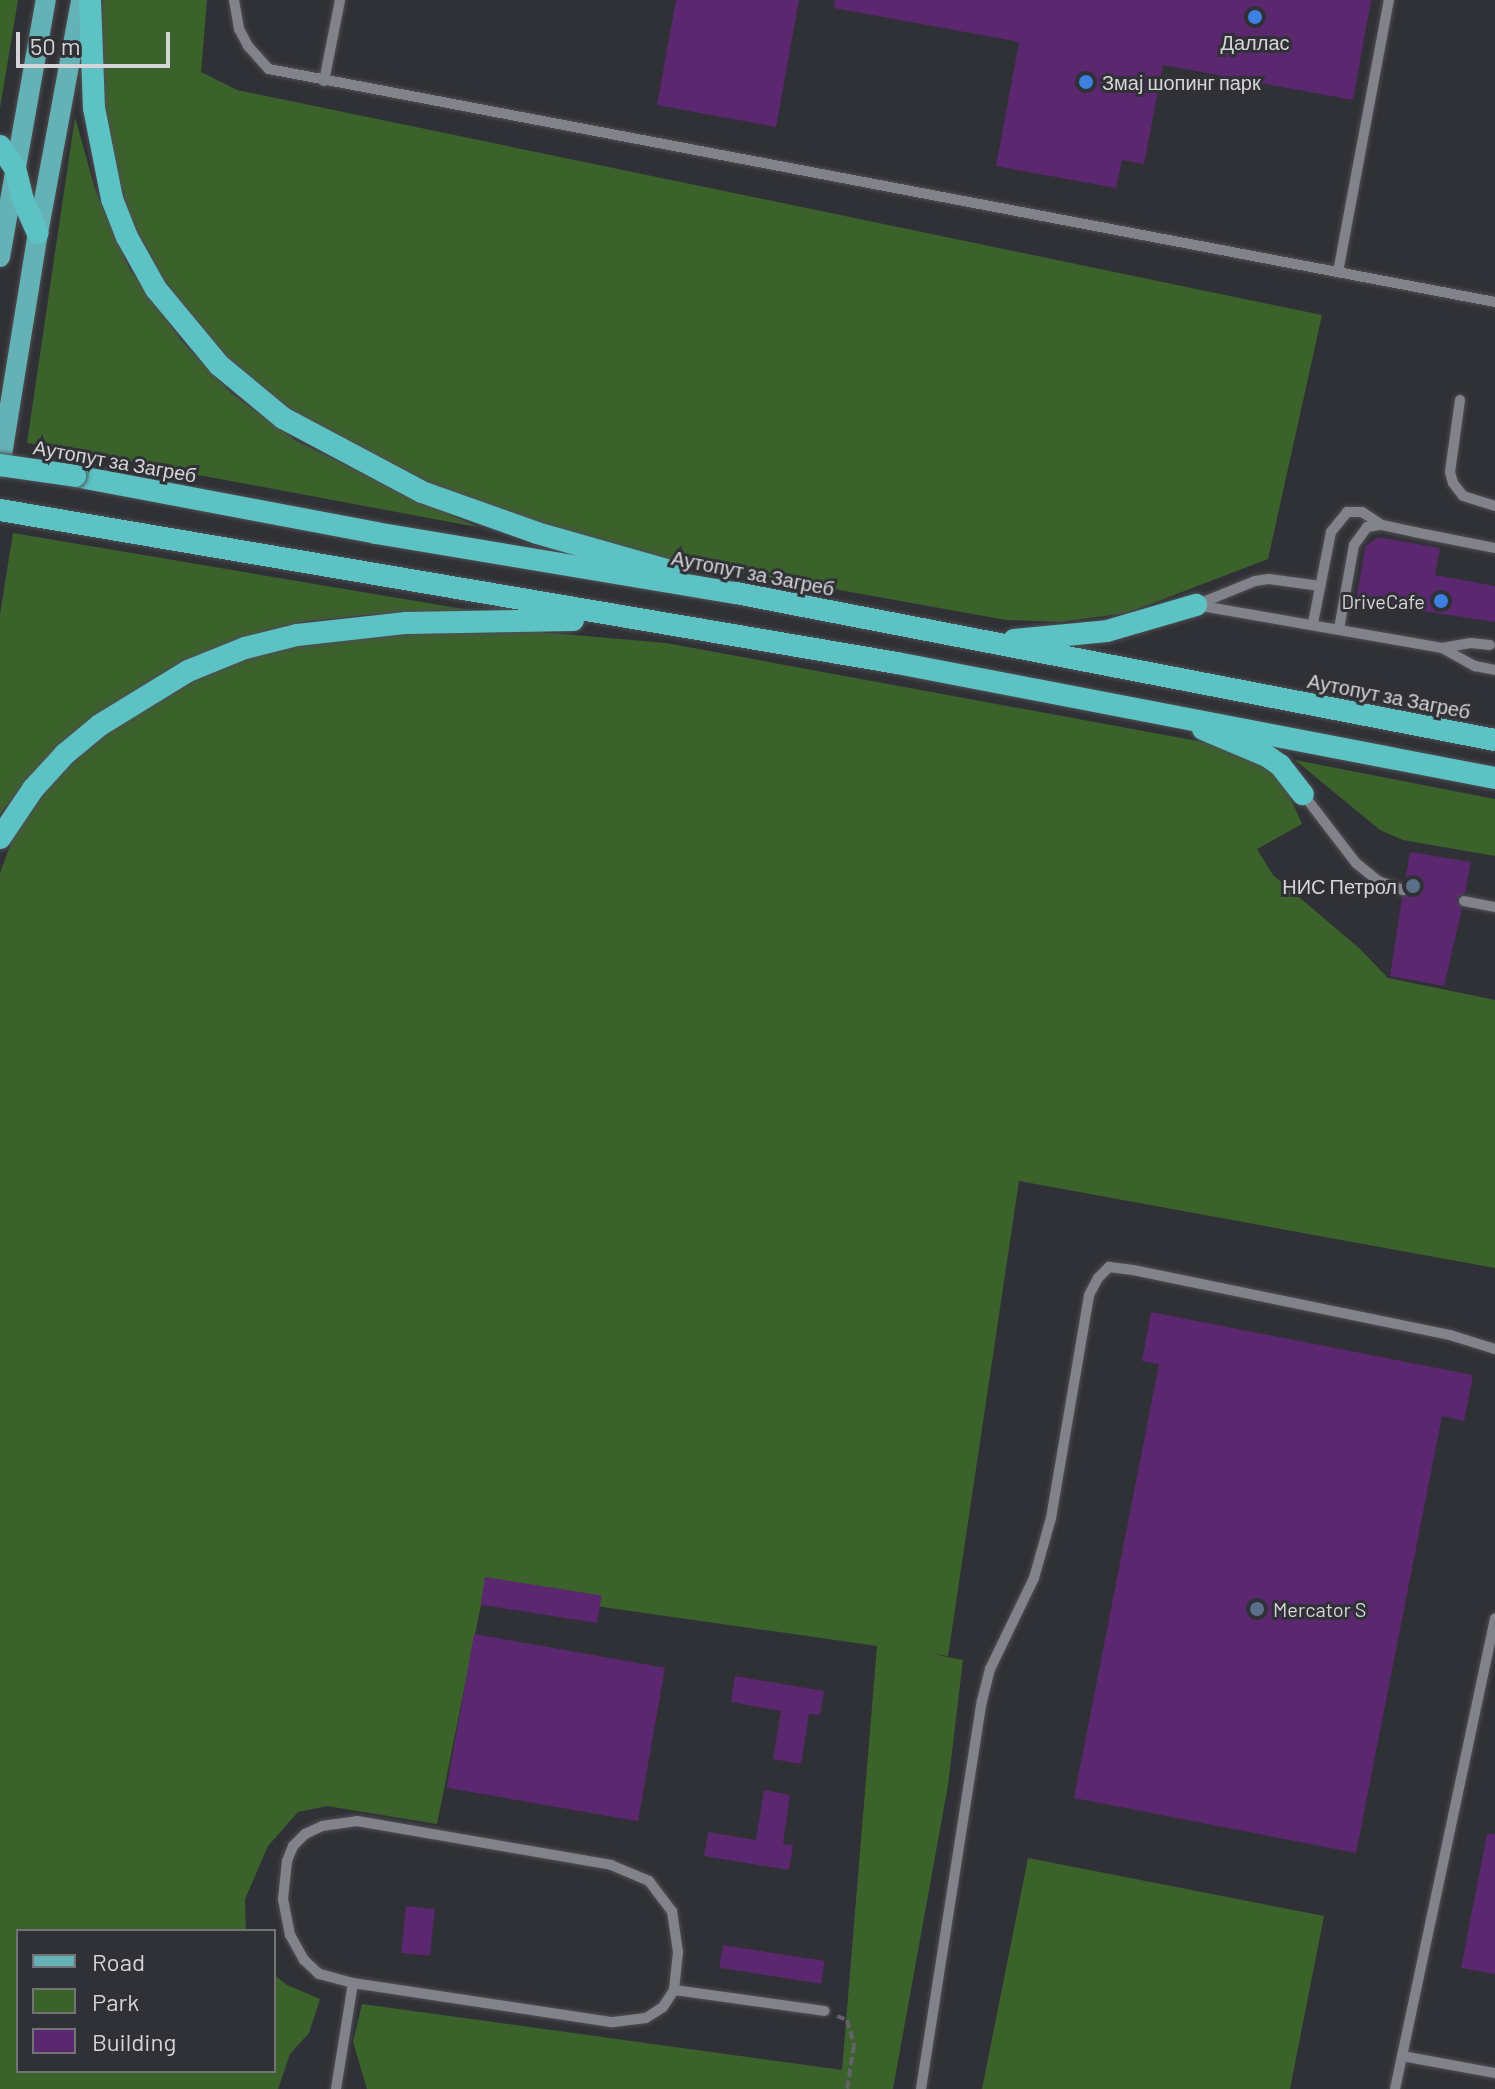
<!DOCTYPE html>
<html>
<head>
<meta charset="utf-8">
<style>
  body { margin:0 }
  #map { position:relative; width:1495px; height:2089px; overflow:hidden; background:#303136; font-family:Barlow,sans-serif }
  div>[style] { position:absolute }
  .green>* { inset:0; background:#3c622c }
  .building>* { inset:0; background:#5b276f; transform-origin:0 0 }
  .path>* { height:4px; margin-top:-2px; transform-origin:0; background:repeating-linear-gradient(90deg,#626368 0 8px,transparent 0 12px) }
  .roads { filter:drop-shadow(0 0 2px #4d4e52) drop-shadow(0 0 2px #4d4e52) }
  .service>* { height:10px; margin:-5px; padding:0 5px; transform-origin:5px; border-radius:5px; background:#82838a }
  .primary>* { height:20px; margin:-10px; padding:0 10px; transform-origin:10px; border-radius:10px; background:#65b2b6 }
  .trunk>* { height:22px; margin:-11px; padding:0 11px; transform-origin:11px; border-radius:11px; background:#5cc2c4 }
  .bridges { filter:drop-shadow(0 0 2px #4d4e52) drop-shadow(0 0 2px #4d4e52) }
  .trunk-bridge>* { height:22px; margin:-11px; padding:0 11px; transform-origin:11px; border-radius:11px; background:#5cc2c4 }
  .dots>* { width:22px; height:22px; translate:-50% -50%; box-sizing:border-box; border:4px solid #303136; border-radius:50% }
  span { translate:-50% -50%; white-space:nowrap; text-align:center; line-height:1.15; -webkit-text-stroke:6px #303136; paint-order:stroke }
  .poi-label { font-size:20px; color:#d5d5d9 }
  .left { translate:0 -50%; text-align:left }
  .right { translate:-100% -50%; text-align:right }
  .street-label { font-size:20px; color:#d5d5d9 }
  .legend { position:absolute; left:16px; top:1929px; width:260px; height:144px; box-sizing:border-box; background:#303136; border:2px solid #727377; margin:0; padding:10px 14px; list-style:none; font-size:24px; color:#d5d5d9 }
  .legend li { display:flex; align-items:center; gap:16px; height:40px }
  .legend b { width:40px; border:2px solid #727377 }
  .scale { position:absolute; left:16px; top:32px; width:154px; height:36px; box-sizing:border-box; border:4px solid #d5d5d9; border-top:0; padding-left:10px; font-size:24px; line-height:28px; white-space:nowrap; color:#d5d5d9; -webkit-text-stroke:6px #303136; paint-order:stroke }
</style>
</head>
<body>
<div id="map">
  <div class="green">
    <i style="clip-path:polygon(0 0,18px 0,0 108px)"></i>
    <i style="clip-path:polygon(103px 0,207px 0,201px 72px,237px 90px,1322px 315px,1268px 559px,1127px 613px,1060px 622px,1006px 620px,612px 549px,441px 492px,291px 412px,226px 362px,150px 263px,132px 224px,106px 144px,99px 61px)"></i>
    <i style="clip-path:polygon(75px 117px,95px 189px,129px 268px,181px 340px,231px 393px,298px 442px,477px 527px,27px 443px)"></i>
    <i style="clip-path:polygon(13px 533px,475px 611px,376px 614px,301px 622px,246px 637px,183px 661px,95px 715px,49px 756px,0 814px,0 614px)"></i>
    <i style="clip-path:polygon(539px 632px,666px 643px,1241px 749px,1263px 761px,1288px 792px,1302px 824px,1257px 849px,1273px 875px,1359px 948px,1388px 978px,1495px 1000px,1495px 1268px,1019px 1181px,948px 1656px,933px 1654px,963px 1660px,948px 1785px,893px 2089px,367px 2089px,353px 2042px,362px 2004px,842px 2070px,877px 1646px,484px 1590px,437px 1824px,327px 1806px,298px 1812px,268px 1846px,245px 1899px,246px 1931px,18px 1931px,18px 2071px,274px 2071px,274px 1975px,287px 1985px,320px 1999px,309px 2033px,290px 2054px,278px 2089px,0 2089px,0 873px,17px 827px,53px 782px,108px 730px,176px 688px,238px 660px,311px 643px,391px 634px)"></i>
    <i style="clip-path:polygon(1295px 760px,1495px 799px,1495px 856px,1403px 840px,1380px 830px)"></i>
    <i style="clip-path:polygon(1028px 1858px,1324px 1916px,1290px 2089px,982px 2089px)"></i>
  </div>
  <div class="building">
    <i style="clip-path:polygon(676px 0,799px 0,776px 127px,657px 105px)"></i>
    <i style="clip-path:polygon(835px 0,1371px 0,1353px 100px,1163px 65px,1144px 164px,1122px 160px,1116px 188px,996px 166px,1019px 42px,834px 8px)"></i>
    <i style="clip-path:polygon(1378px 537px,1440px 548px,1435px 575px,1495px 586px,1495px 622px,1356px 601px,1365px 547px)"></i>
    <i style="clip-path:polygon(1410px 852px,1471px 862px,1465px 893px,1456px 899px,1462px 909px,1444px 986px,1390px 976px,1402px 898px,1411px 892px,1405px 882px)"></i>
    <i style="clip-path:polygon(1151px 1312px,1473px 1375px,1464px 1421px,1442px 1416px,1356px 1853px,1074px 1798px,1159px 1364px,1142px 1361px)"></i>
    <i style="left:485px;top:1577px;width:118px;height:28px;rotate:9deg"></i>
    <i style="left:474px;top:1634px;width:194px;height:156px;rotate:10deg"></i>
    <i style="clip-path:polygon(735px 1676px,824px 1691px,820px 1715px,809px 1714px,801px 1764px,773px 1759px,781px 1711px,731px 1702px)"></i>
    <i style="clip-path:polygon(764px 1790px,790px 1795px,783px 1844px,793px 1845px,789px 1870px,704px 1856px,708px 1832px,756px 1840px)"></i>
    <i style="clip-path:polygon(1487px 1834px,1495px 1834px,1495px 1974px,1461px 1968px)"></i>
    <i style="left:406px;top:1906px;width:29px;height:47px;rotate:6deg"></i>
    <i style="left:723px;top:1945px;width:103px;height:23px;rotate:9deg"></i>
  </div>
  <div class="path">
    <i style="left:837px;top:2016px;width:11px;rotate:22deg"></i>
    <i style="left:847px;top:2020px;width:26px;rotate:74deg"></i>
    <i style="left:854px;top:2045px;width:45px;rotate:99deg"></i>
  </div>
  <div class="roads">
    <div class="service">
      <i style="left:234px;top:0;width:29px;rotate:80deg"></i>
      <i style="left:239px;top:29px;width:19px;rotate:62deg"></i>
      <i style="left:248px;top:46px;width:31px;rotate:48deg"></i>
      <i style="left:269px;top:69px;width:1248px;rotate:10.76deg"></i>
      <i style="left:324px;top:81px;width:83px;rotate:-78.8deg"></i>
      <i style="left:1338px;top:272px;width:277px;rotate:-79.4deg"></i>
      <i style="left:1460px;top:400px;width:73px;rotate:97.9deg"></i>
      <i style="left:1450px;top:472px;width:11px;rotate:75deg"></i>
      <i style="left:1453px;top:483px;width:16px;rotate:52deg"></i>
      <i style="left:1463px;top:496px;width:34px;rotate:17deg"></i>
      <i style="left:1196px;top:605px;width:250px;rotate:9.9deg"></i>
      <i style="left:1442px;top:648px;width:38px;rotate:29deg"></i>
      <i style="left:1475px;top:666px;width:20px;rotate:11deg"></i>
      <i style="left:1196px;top:605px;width:64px;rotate:-22.1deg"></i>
      <i style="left:1255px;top:581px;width:14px;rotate:-8deg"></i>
      <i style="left:1269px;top:579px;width:52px;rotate:7.7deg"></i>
      <i style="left:1313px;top:623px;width:93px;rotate:-78.8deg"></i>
      <i style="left:1331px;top:532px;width:26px;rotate:-51deg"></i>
      <i style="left:1347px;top:512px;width:15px"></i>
      <i style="left:1362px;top:512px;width:24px;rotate:33deg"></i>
      <i style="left:1382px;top:525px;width:33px;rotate:12deg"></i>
      <i style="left:1414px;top:532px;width:83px;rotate:11.2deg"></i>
      <i style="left:1339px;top:629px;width:85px;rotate:-79.9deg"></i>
      <i style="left:1354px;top:545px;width:22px;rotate:-54deg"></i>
      <i style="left:1367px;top:527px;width:15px;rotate:-8deg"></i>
      <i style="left:1442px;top:648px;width:29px;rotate:-10deg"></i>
      <i style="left:1471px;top:643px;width:19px;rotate:6deg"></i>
      <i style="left:1303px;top:794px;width:87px;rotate:52.5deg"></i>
      <i style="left:1356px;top:863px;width:28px;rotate:39deg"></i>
      <i style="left:1378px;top:881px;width:27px;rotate:20deg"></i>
      <i style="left:1464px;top:901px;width:32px;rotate:11deg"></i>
      <i style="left:357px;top:1821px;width:258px;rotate:9.8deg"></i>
      <i style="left:611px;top:1865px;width:41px;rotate:22.8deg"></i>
      <i style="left:649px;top:1881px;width:38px;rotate:53deg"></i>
      <i style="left:672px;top:1911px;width:41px;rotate:81.7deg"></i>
      <i style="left:678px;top:1952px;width:38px;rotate:96deg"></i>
      <i style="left:674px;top:1990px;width:20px;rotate:123deg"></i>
      <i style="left:663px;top:2007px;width:20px;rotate:147deg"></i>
      <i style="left:646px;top:2018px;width:35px;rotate:173deg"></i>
      <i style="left:611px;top:2022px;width:261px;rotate:-171.4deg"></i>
      <i style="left:353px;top:1983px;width:35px;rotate:-165deg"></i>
      <i style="left:319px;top:1974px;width:21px;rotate:-137deg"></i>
      <i style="left:304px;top:1960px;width:29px;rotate:-119deg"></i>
      <i style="left:290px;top:1935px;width:37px;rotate:-101deg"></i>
      <i style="left:283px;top:1899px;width:38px;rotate:-84deg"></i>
      <i style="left:287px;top:1861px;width:16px;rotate:-68deg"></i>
      <i style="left:293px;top:1846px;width:17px;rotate:-45deg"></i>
      <i style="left:305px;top:1834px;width:19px;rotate:-25deg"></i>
      <i style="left:322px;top:1826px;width:35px;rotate:-8deg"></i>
      <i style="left:674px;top:1990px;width:152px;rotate:7.9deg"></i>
      <i style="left:1402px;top:2056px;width:95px;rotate:10.4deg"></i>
      <i style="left:336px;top:2089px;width:107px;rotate:-80.9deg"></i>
      <i style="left:921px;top:2089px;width:393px;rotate:-81.1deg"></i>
      <i style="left:982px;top:1701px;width:33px;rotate:-76deg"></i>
      <i style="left:990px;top:1669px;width:101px;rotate:-64.2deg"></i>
      <i style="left:1034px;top:1578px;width:62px;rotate:-74.2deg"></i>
      <i style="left:1051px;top:1518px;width:226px;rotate:-80.3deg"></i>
      <i style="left:1089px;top:1295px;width:19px;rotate:-62deg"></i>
      <i style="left:1098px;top:1278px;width:16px;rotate:-45deg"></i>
      <i style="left:1109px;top:1267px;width:24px;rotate:7deg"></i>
      <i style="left:1133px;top:1270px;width:324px;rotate:11.6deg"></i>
      <i style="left:1450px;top:1335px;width:47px;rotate:17.3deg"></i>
      <i style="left:1395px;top:2089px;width:481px;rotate:-78deg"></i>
    </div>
    <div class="primary">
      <i style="left:0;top:257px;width:261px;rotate:-79.9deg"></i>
      <i style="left:0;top:467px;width:237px;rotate:-80.8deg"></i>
      <i style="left:38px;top:233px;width:237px;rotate:-79.5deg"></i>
    </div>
    <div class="trunk">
      <i style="left:90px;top:0;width:108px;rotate:87.9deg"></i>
      <i style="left:94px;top:108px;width:93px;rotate:78.8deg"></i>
      <i style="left:112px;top:199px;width:41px;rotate:68.5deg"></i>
      <i style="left:127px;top:237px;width:60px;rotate:60.9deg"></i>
      <i style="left:156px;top:289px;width:99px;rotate:50.3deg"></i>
      <i style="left:219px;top:365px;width:83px;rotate:39.6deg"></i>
      <i style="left:283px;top:418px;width:157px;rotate:28deg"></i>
      <i style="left:422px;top:492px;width:122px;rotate:19.6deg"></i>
      <i style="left:537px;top:533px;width:138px;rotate:15.9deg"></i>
      <i style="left:0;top:146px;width:27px;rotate:56deg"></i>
      <i style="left:15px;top:168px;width:33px;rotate:76deg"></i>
      <i style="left:23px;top:200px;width:36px;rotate:66deg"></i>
      <i style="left:75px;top:476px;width:306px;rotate:10.7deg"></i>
      <i style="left:376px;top:533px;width:365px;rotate:9.5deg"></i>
      <i style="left:736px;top:593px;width:773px;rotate:10.96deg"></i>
      <i style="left:0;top:510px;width:910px;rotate:9.68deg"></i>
      <i style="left:897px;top:663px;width:609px;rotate:10.89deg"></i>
      <i style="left:1014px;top:640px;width:93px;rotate:-5.5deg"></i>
      <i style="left:1107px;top:631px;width:93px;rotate:-16.3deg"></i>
      <i style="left:1203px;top:729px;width:69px;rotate:22.9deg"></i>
      <i style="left:1267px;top:756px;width:16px;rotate:35deg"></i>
      <i style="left:1280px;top:765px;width:37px;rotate:52deg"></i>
      <i style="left:0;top:838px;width:59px;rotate:-56deg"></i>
      <i style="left:33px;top:789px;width:47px;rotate:-47.6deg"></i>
      <i style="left:65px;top:754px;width:45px;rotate:-39.6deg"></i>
      <i style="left:100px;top:725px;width:103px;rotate:-31.5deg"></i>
      <i style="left:188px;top:671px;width:61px;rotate:-22deg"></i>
      <i style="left:245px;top:648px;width:54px;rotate:-14deg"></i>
      <i style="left:297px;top:635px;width:110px;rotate:-6.3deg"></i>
      <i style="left:406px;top:623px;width:167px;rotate:-1deg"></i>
    </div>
  </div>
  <div class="bridges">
    <div class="trunk-bridge">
      <i style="left:0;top:465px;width:76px;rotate:8.3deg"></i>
    </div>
  </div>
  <div class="dots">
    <i style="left:1255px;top:17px;background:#3f7fe0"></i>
    <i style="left:1086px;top:82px;background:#3f7fe0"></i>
    <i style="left:1441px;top:601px;background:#3f7fe0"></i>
    <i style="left:1413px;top:886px;background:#5c6f8a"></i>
    <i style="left:1257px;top:1609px;background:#5c6f8a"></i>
  </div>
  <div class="poi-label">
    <span style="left:1255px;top:42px">Даллас</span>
    <span class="left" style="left:1102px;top:82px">Змај шопинг парк</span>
    <span class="right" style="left:1425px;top:601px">DriveCafe</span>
    <span class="right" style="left:1397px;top:886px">НИС Петрол</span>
    <span class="left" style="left:1273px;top:1609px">Mercator S</span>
  </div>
  <div class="street-label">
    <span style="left:115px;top:461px;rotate:10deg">Аутопут за Загреб</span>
    <span style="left:753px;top:573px;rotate:11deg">Аутопут за Загреб</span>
    <span style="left:1389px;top:696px;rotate:11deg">Аутопут за Загреб</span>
  </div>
  <ul class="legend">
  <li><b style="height:10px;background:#65b2b6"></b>Road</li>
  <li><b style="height:22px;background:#3c622c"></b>Park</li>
  <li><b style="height:22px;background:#5b276f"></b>Building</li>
  </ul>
  <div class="scale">50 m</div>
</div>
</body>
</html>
